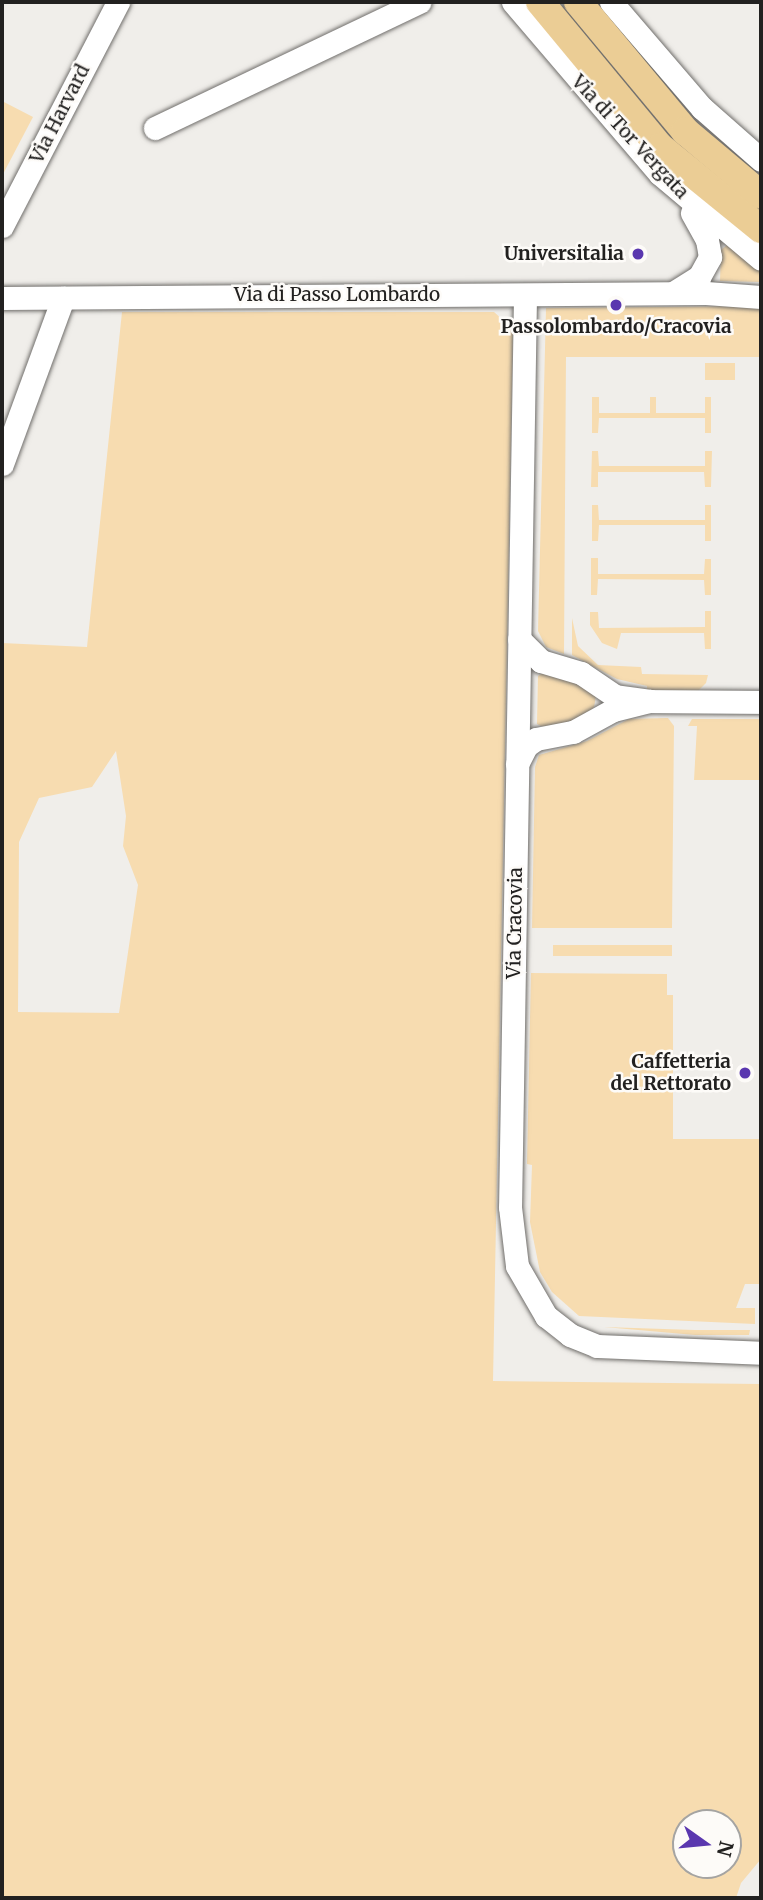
<!DOCTYPE html>
<html>
<head>
<meta charset="utf-8">
<style>
  body { margin:0 }
  #map { position:relative; width:763px; height:1900px; overflow:hidden; background:#f0eeea; font-family:Merriweather,serif }
  div>[style] { position:absolute }
  .green>* { inset:0; background:#f7dcb0; transform-origin:0 0 }
  .roads { filter:drop-shadow(0 0 2px #706e6b) drop-shadow(0 0 2px #706e6b) }
  .minor>* { height:23px; margin:-11.5px; padding:0 11.5px; transform-origin:11.5px; border-radius:11.5px; background:#fff }
  .major>* { height:28px; margin:-14px; padding:0 14px; transform-origin:14px; border-radius:14px; background:#ebcd95 }
  .dots>* { width:19px; height:19px; translate:-50% -50%; box-sizing:border-box; border:4px solid #fdfbf8; border-radius:50% }
  span { translate:-50% -50%; white-space:nowrap; text-align:center; line-height:1.15; -webkit-text-stroke:5px #fdfbf8; paint-order:stroke }
  .street-label { font-size:19px; color:#222120 }
  .poi-label { font-size:19px; color:#222120; font-weight:700 }
  .right { translate:-100% -50%; text-align:right }
  .frame { position:absolute; inset:0; border:4px solid #222120; pointer-events:none }
  .north { position:absolute; left:672px; top:1809px; width:70px; height:70px; box-sizing:border-box; background:#fdfbf8; border:2px solid #a5a4a2; border-radius:50%; rotate:105deg; font-size:19px; font-weight:700; line-height:28px; text-align:center; color:#222120 }
  .north::after { content:''; display:block; margin:auto; width:24px; height:32px; background:#5a37af; clip-path:polygon(50% 0,100% 100%,50% 72%,0 100%) }
</style>
</head>
<body>
<div id="map">
  <div class="green">
    <i style="clip-path:polygon(2px 101px,33px 117px,2px 176px)"></i>
    <i style="clip-path:polygon(727px 245px,761px 269px,761px 282px,720px 281px,721px 250px)"></i>
    <i style="clip-path:polygon(761px 306px,761px 357px,566px 357px,564px 654px,546px 647px,538px 631px,546px 308px)"></i>
    <i style="clip-path:polygon(evenodd,122px 312px,494px 312px,513px 329px,493px 1381px,761px 1384px,761px 1859px,741px 1883px,736px 1898px,2px 1898px,2px 643px,87px 647px,122px 312px,116px 751px,126px 816px,123px 846px,138px 885px,119px 1013px,18px 1012px,19px 842px,39px 798px,92px 787px,116px 751px,122px 312px,686px 1823px,728px 1823px,728px 1865px,686px 1865px,686px 1823px)"></i>
    <i style="left:705px;top:363px;width:30px;height:17px"></i>
    <i style="clip-path:polygon(592px 397px,599px 397px,599px 413px,650px 413px,650px 397px,656px 397px,656px 413px,705px 413px,705px 397px,711px 397px,711px 433px,705px 433px,705px 418px,599px 418px,598px 433px,592px 433px)"></i>
    <i style="clip-path:polygon(592px 451px,598px 451px,599px 466px,705px 466px,705px 451px,712px 451px,711px 487px,705px 487px,704px 472px,598px 472px,598px 487px,591px 487px)"></i>
    <i style="clip-path:polygon(592px 505px,598px 505px,599px 520px,705px 520px,705px 505px,711px 505px,711px 541px,705px 541px,705px 525px,599px 525px,598px 541px,592px 541px)"></i>
    <i style="clip-path:polygon(591px 558px,598px 558px,598px 574px,704px 574px,705px 559px,711px 559px,711px 595px,705px 595px,704px 580px,598px 579px,597px 595px,591px 595px)"></i>
    <i style="clip-path:polygon(705px 611px,711px 611px,711px 649px,705px 649px,704px 633px,621px 633px,617px 649px,602px 643px,590px 625px,590px 612px,598px 612px,599px 628px,705px 627px)"></i>
    <i style="clip-path:polygon(572px 618px,578px 646px,598px 665px,641px 667px,642px 674px,708px 675px,706px 683px,698px 691px,647px 692px,647px 686px,617px 679px,572px 655px)"></i>
    <i style="clip-path:polygon(543px 673px,566px 677px,596px 696px,594px 707px,584px 719px,543px 727px,537px 724px,538px 676px)"></i>
    <i style="clip-path:polygon(668px 718px,674px 726px,672px 928px,532px 928px,535px 767px,539px 755px,587px 741px,629px 719px)"></i>
    <i style="clip-path:polygon(692px 719px,761px 719px,761px 780px,694px 780px,697px 726px,688px 726px)"></i>
    <i style="left:553px;top:945px;width:119px;height:11px"></i>
    <i style="clip-path:polygon(531px 973px,667px 974px,667px 995px,673px 995px,673px 1139px,761px 1139px,761px 1284px,745px 1284px,736px 1308px,755px 1308px,755px 1324px,579px 1316px,552px 1292px,540px 1272px,530px 1222px,532px 1165px,527px 1164px)"></i>
    <i style="clip-path:polygon(604px 1327px,695px 1330px,750px 1330px,749px 1335px,695px 1335px)"></i>
  </div>
  <div class="roads">
    <div class="minor">
      <i style="left:513px;top:2px;width:226px;rotate:49.5deg"></i>
      <i style="left:660px;top:174px;width:132px;rotate:40.1deg"></i>
      <i style="left:611px;top:2px;width:140px;rotate:49.4deg"></i>
      <i style="left:702px;top:108px;width:79px;rotate:41.4deg"></i>
      <i style="left:155px;top:128px;width:293px;rotate:-25.5deg"></i>
      <i style="left:2px;top:226px;width:252px;rotate:-62.6deg"></i>
      <i style="left:673px;top:293px;width:31px;rotate:-32deg"></i>
      <i style="left:699px;top:277px;width:23px;rotate:-61deg"></i>
      <i style="left:710px;top:257px;width:17px;rotate:-100deg"></i>
      <i style="left:707px;top:240px;width:31px;rotate:-119deg"></i>
      <i style="left:525px;top:296px;width:911px;rotate:90.94deg"></i>
      <i style="left:510px;top:1207px;width:59px;rotate:83.2deg"></i>
      <i style="left:517px;top:1266px;width:58px;rotate:59.9deg"></i>
      <i style="left:546px;top:1316px;width:31px;rotate:38deg"></i>
      <i style="left:570px;top:1335px;width:29px;rotate:22deg"></i>
      <i style="left:597px;top:1346px;width:164px;rotate:2.4deg"></i>
      <i style="left:2px;top:298px;width:704px;rotate:-0.41deg"></i>
      <i style="left:706px;top:293px;width:55px;rotate:4.2deg"></i>
      <i style="left:2px;top:464px;width:177px;rotate:-69.8deg"></i>
      <i style="left:650px;top:701px;width:111px;rotate:0.5deg"></i>
      <i style="left:517px;top:764px;width:20px;rotate:-63deg"></i>
      <i style="left:526px;top:746px;width:12px;rotate:-35deg"></i>
      <i style="left:536px;top:739px;width:38px;rotate:-11deg"></i>
      <i style="left:573px;top:732px;width:46px;rotate:-28.8deg"></i>
      <i style="left:613px;top:710px;width:38px;rotate:-14deg"></i>
      <i style="left:650px;top:701px;width:35px;rotate:-172deg"></i>
      <i style="left:615px;top:696px;width:41px;rotate:-145.9deg"></i>
      <i style="left:581px;top:673px;width:42px;rotate:-163.3deg"></i>
      <i style="left:541px;top:661px;width:31px;rotate:-135deg"></i>
    </div>
    <div class="major">
      <i style="left:540px;top:2px;width:188px;rotate:50.4deg"></i>
      <i style="left:660px;top:147px;width:130px;rotate:39.1deg"></i>
      <i style="left:578px;top:2px;width:168px;rotate:50.3deg"></i>
      <i style="left:685px;top:131px;width:99px;rotate:40.1deg"></i>
    </div>
  </div>
  <div class="dots">
    <i style="left:638px;top:254px;background:#5a37af"></i>
    <i style="left:616px;top:305px;background:#5a37af"></i>
    <i style="left:745px;top:1073px;background:#5a37af"></i>
  </div>
  <div class="street-label">
    <span style="left:60px;top:114px;rotate:-63deg">Via Harvard</span>
    <span style="left:630px;top:137px;rotate:47deg">Via di Tor Vergata</span>
    <span style="left:337px;top:295px">Via di Passo Lombardo</span>
    <span style="left:515px;top:923px;rotate:-89deg">Via Cracovia</span>
  </div>
  <div class="poi-label">
    <span class="right" style="left:624px;top:254px">Universitalia</span>
    <span style="left:616px;top:327px">Passolombardo/Cracovia</span>
    <span class="right" style="left:731px;top:1073px">Caffetteria<br>del Rettorato</span>
  </div>
  <div class="frame"></div>
  <div class="north">N</div>
</div>
</body>
</html>
